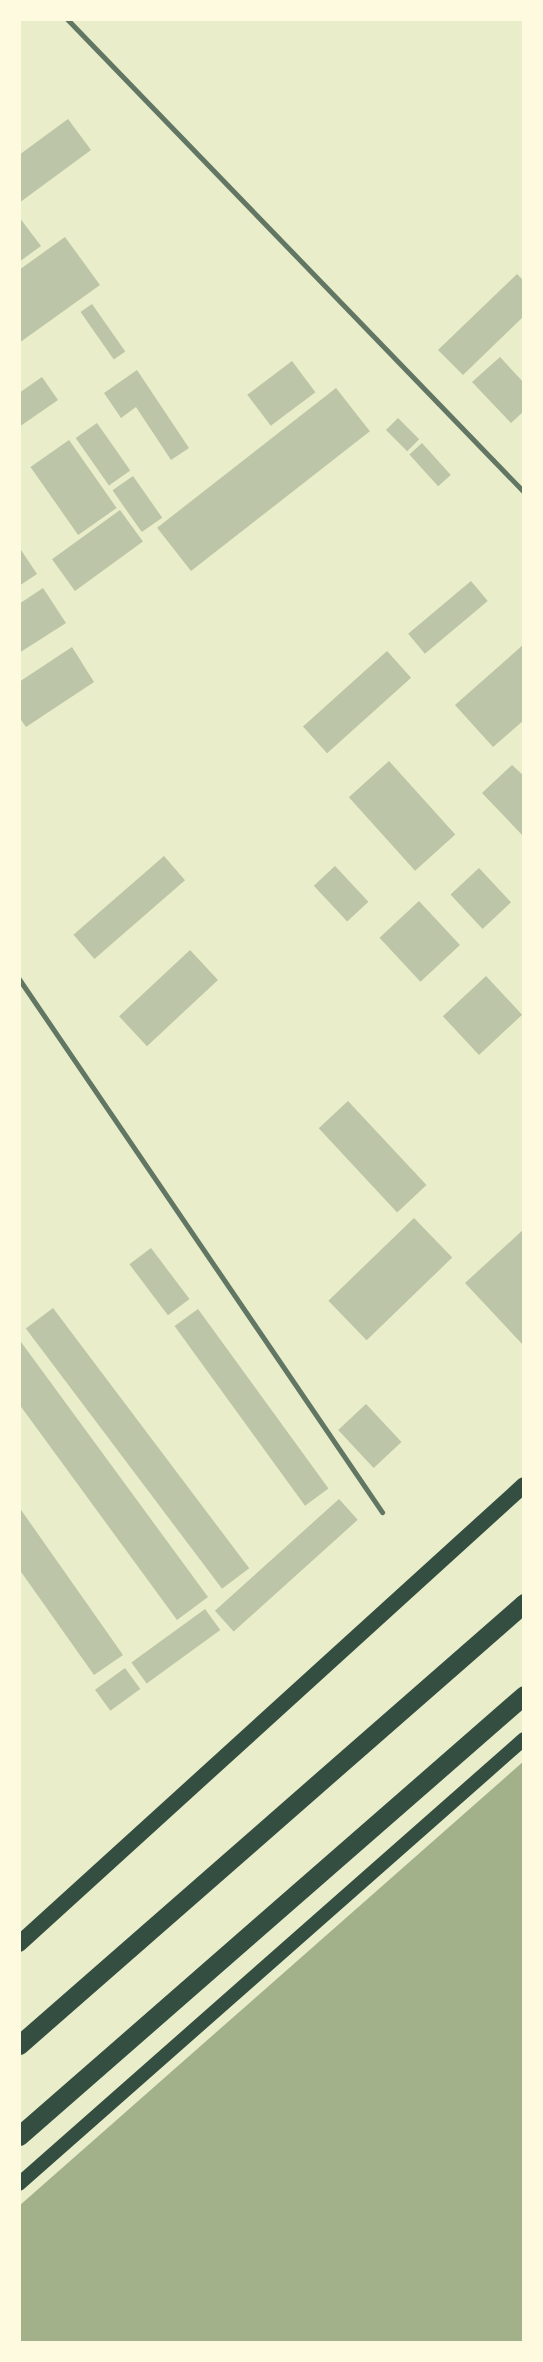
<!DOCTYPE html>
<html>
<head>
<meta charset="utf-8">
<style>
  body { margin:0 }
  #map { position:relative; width:543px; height:2362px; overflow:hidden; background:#e9edc9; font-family:Quicksand,sans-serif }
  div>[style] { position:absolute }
  .water>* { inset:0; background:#a3b18a }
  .building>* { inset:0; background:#bcc5a7; transform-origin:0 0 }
  .service>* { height:5px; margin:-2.5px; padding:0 2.5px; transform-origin:2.5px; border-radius:2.5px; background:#617663 }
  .secondary>* { height:14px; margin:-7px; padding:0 7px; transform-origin:7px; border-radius:7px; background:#344e41 }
  .primary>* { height:16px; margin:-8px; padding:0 8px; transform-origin:8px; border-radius:8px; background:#344e41 }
  .motorway>* { height:19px; margin:-9.5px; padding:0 9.5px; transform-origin:9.5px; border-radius:9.5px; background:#344e41 }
  span { translate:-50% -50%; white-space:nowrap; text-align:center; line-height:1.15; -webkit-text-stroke:7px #fefae0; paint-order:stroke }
  .frame { position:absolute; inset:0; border:21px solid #fefae0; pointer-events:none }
</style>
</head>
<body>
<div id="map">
  <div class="water">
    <i style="clip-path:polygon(524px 1761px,524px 2343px,19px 2343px,19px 2206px)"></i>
  </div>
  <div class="building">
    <i style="clip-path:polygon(68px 119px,91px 150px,19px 203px,19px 155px)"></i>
    <i style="clip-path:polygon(19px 217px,41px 246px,19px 262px)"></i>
    <i style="clip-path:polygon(65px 237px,100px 285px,19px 343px,19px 270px)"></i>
    <i style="clip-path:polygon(517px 274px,524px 281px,524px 316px,463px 375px,438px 350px)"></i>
    <i style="left:92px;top:304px;width:58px;height:14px;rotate:55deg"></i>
    <i style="clip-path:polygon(500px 357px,524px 383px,524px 411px,511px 423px,472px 382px)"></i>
    <i style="left:292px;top:361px;width:39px;height:56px;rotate:53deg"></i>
    <i style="clip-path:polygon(137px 370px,189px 448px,171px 460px,136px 407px,121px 418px,104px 393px)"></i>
    <i style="clip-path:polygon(42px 377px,58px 400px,19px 427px,19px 393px)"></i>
    <i style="left:336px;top:388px;width:55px;height:227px;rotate:52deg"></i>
    <i style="left:398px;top:418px;width:30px;height:17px;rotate:45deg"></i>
    <i style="left:97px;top:423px;width:58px;height:26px;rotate:55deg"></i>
    <i style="left:69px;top:440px;width:83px;height:47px;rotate:55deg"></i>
    <i style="left:422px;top:443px;width:43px;height:17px;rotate:48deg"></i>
    <i style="left:133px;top:476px;width:51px;height:25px;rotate:55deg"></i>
    <i style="left:120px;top:510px;width:39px;height:84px;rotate:54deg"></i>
    <i style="clip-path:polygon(19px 547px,37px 574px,19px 586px)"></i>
    <i style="left:471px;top:581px;width:26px;height:82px;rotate:50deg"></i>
    <i style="clip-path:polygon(43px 588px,66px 623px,19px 653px,19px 604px)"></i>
    <i style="clip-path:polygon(524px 644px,524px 720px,493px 747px,455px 705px)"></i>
    <i style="clip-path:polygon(72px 647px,94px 682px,26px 727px,19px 717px,19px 682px)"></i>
    <i style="left:387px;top:651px;width:36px;height:113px;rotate:48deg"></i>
    <i style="left:389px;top:761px;width:99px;height:54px;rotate:48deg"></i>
    <i style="clip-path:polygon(512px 765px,524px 776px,524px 837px,482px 793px)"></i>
    <i style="left:164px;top:856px;width:32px;height:120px;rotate:49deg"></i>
    <i style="left:335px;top:866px;width:49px;height:29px;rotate:47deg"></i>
    <i style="left:479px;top:868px;width:47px;height:39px;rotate:47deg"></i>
    <i style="left:419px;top:901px;width:60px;height:54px;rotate:47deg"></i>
    <i style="left:190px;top:950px;width:41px;height:97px;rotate:47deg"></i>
    <i style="left:486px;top:976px;width:53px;height:59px;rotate:47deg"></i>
    <i style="left:348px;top:1101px;width:115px;height:40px;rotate:47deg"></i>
    <i style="left:414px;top:1218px;width:55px;height:119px;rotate:46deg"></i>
    <i style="clip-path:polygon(524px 1229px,524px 1346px,465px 1283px)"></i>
    <i style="left:151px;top:1248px;width:64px;height:27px;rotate:53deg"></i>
    <i style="left:53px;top:1308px;width:326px;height:34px;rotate:53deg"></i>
    <i style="left:198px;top:1309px;width:222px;height:29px;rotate:54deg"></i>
    <i style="clip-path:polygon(21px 1342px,208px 1597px,177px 1620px,19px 1404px)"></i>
    <i style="left:366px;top:1404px;width:52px;height:38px;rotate:47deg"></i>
    <i style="left:339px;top:1499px;width:28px;height:167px;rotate:48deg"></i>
    <i style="clip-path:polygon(19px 1507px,123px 1655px,94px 1675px,19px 1569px)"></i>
    <i style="left:205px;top:1609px;width:26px;height:91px;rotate:54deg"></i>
    <i style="left:125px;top:1668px;width:26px;height:37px;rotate:54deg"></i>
  </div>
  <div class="service">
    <i style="left:67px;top:19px;width:658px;rotate:45.99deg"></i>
    <i style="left:19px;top:979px;width:645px;rotate:55.74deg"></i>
  </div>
  <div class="secondary">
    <i style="left:19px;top:2184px;width:673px;rotate:-41.39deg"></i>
  </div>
  <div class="primary">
    <i style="left:19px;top:1944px;width:682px;rotate:-42.27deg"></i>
  </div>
  <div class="motorway">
    <i style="left:19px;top:2045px;width:671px;rotate:-41.19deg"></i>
    <i style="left:19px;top:2136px;width:670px;rotate:-41.13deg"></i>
  </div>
  <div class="frame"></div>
</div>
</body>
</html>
